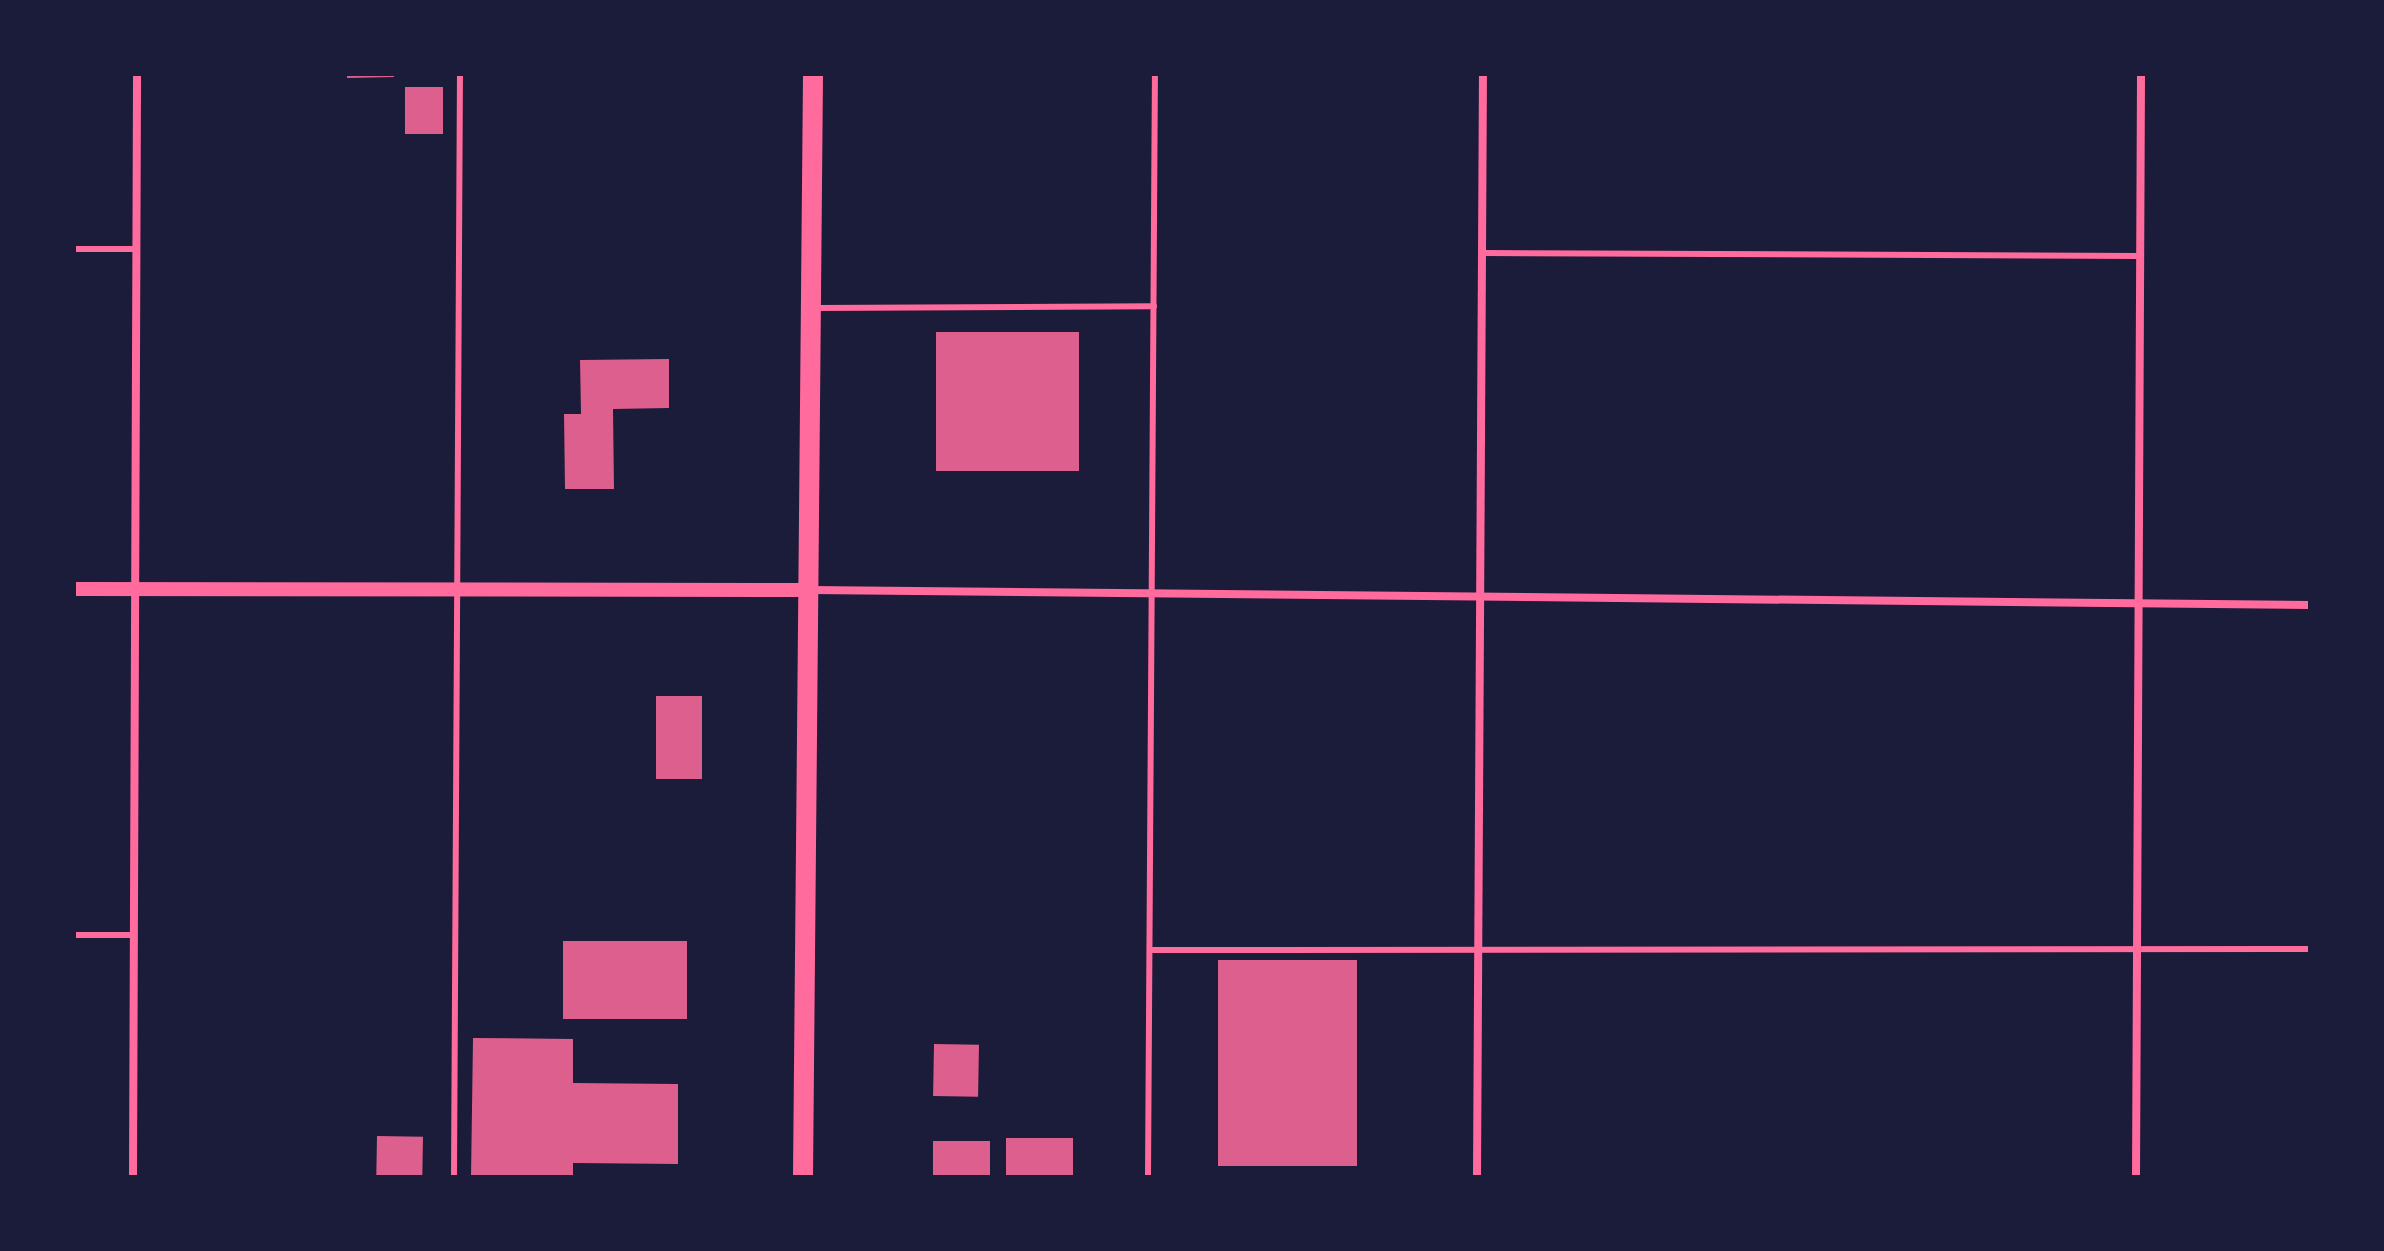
<!DOCTYPE html>
<html>
<head>
<meta charset="utf-8">
<style>
  body { margin:0 }
  #map { position:relative; width:2384px; height:1251px; overflow:hidden; background:#1b1b3a; font-family:"Varela Round",sans-serif }
  div>[style] { position:absolute }
  .building>* { inset:0; background:#dd5f8e; transform-origin:0 0 }
  .service>* { height:6px; margin:-3px; padding:0 3px; transform-origin:3px; border-radius:3px; background:#ff6b9d }
  .minor>* { height:8px; margin:-4px; padding:0 4px; transform-origin:4px; border-radius:4px; background:#ff6b9d }
  .tertiary>* { height:14px; margin:-7px; padding:0 7px; transform-origin:7px; border-radius:7px; background:#ff6b9d }
  .primary>* { height:20px; margin:-10px; padding:0 10px; transform-origin:10px; border-radius:10px; background:#ff6b9d }
  span { translate:-50% -50%; white-space:nowrap; text-align:center; line-height:1.15; -webkit-text-stroke:8px #1b1b3a; paint-order:stroke }
  .frame { position:absolute; inset:0; border:76px solid #1b1b3a; pointer-events:none }
</style>
</head>
<body>
<div id="map">
  <div class="building">
    <i style="clip-path:polygon(347px 74px,394px 74px,394px 77px,347px 78px)"></i>
    <i style="left:443px;top:87px;width:47px;height:38px;rotate:90deg"></i>
    <i style="left:936px;top:332px;width:143px;height:139px"></i>
    <i style="clip-path:polygon(669px 359px,669px 408px,613px 409px,614px 489px,565px 489px,564px 414px,581px 414px,580px 360px)"></i>
    <i style="left:656px;top:696px;width:46px;height:83px"></i>
    <i style="left:563px;top:941px;width:124px;height:78px"></i>
    <i style="left:1218px;top:960px;width:139px;height:206px"></i>
    <i style="clip-path:polygon(473px 1038px,573px 1039px,573px 1083px,678px 1084px,678px 1164px,573px 1163px,573px 1177px,471px 1177px)"></i>
    <i style="left:934px;top:1044px;width:45px;height:52px;rotate:1deg"></i>
    <i style="left:377px;top:1136px;width:46px;height:41px;rotate:1deg"></i>
    <i style="left:1073px;top:1138px;width:39px;height:67px;rotate:90deg"></i>
    <i style="left:933px;top:1141px;width:57px;height:37px"></i>
  </div>
  <div class="service">
    <i style="left:74px;top:249px;width:62px"></i>
    <i style="left:1482px;top:253px;width:658px;rotate:0.26deg"></i>
    <i style="left:814px;top:308px;width:340px;rotate:-0.3deg"></i>
    <i style="left:74px;top:935px;width:58px"></i>
    <i style="left:1153px;top:950px;width:1157px;rotate:-0.05deg"></i>
    <i style="left:454px;top:1177px;width:1103px;rotate:-89.69deg"></i>
    <i style="left:1148px;top:1177px;width:1103px;rotate:-89.64deg"></i>
  </div>
  <div class="minor">
    <i style="left:811px;top:590px;width:1499px;rotate:0.57deg"></i>
    <i style="left:133px;top:1177px;width:1103px;rotate:-89.79deg"></i>
    <i style="left:1477px;top:1177px;width:1103px;rotate:-89.69deg"></i>
    <i style="left:2136px;top:1177px;width:1103px;rotate:-89.74deg"></i>
  </div>
  <div class="tertiary">
    <i style="left:74px;top:589px;width:733px;rotate:0.08deg"></i>
  </div>
  <div class="primary">
    <i style="left:803px;top:1177px;width:1103px;rotate:-89.48deg"></i>
  </div>
  <div class="frame"></div>
</div>
</body>
</html>
